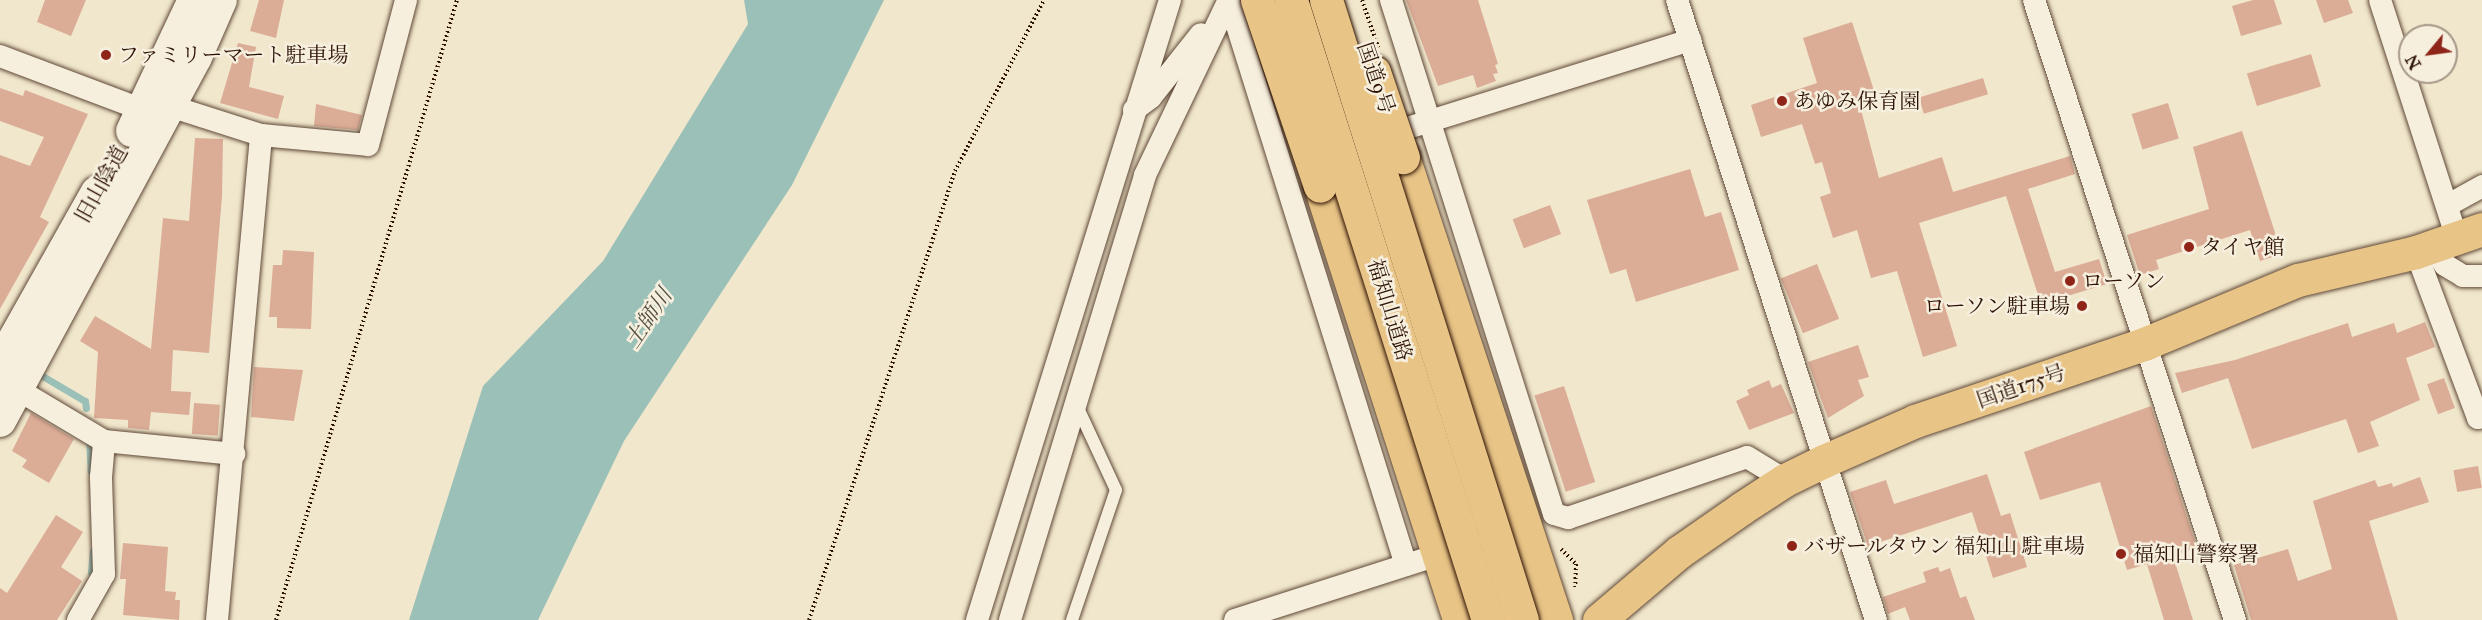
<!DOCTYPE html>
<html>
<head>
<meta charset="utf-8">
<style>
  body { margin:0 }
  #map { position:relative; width:2482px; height:620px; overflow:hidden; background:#f1e7cc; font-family:"IM FELL Great Primer","Noto Serif JP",serif }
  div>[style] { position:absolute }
  .water>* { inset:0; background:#9bc0b8 }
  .stream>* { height:7px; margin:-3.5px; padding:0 3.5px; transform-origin:3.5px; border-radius:3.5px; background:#9bc0b8 }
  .building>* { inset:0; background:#dbac96; transform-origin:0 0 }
  .path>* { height:4px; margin-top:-2px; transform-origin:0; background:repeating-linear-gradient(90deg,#2e1305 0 1.5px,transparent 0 4.5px) }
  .roads { filter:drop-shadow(0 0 2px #5f4837) drop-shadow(0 0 2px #5f4837) }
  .lane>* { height:12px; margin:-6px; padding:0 6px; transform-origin:6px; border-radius:6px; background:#f6efde }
  .street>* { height:22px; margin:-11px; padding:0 11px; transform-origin:11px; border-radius:11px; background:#f6efde }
  .secondary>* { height:32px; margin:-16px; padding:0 16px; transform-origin:16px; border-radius:16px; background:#f6efde }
  .highway>* { height:33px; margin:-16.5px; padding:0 16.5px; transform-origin:16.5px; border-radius:16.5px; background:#e8c486 }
  .path-bridge>* { height:4px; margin-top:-2px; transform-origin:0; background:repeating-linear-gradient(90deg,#2e1305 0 1.5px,transparent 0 4.5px) }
  .bridges { filter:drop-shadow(0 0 2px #2e1305) drop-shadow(0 0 2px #2e1305) }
  .highway-bridge>* { height:33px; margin:-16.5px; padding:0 16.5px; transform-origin:16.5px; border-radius:16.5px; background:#e8c486 }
  .dots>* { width:16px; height:16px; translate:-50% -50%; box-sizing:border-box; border:3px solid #f6efde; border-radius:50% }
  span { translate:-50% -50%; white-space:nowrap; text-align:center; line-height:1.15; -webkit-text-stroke:5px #f6efde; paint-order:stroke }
  .poi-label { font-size:21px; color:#2e1305 }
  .left { translate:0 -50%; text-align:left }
  .right { translate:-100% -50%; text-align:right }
  .street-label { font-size:21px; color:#2e1305 }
  .water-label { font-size:22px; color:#545044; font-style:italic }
  .north { position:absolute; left:2398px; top:24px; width:60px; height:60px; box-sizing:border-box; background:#f6efde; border:2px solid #a69787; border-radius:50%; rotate:241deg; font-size:16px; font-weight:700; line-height:24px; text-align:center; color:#2e1305 }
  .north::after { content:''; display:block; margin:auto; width:21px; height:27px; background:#8f2418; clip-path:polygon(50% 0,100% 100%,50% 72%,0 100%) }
</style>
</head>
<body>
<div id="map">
  <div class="water">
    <i style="clip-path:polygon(744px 0,884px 0,792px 185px,624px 441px,538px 620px,409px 620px,483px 386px,603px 261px,748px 24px)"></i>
  </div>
  <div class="stream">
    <i style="left:34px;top:371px;width:59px;rotate:30.5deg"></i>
    <i style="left:85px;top:401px;width:7px;rotate:82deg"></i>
    <i style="left:89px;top:437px;width:34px;rotate:87deg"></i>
    <i style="left:91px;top:572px;width:21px;rotate:-85deg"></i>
  </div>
  <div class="building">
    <i style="clip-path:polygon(45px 0,86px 0,71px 36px,37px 22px)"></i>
    <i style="clip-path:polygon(259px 0,284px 0,276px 38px,250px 31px)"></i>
    <i style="clip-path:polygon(1406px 0,1478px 0,1498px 64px,1495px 65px,1498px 73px,1493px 74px,1496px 81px,1477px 88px,1473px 75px,1438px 86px)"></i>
    <i style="clip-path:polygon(2253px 0,2274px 0,2282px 24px,2241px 36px,2232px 6px)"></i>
    <i style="clip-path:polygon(2316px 0,2348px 0,2353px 13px,2324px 23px)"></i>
    <i style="clip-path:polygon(1852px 22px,1877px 100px,1860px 106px,1879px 178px,1942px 157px,1953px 192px,2070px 156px,2075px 174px,2028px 189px,2055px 272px,2099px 259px,2107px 284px,2041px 304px,2006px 196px,1919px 223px,1957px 346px,1923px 357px,1897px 271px,1871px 278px,1857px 230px,1833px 238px,1820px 197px,1831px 193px,1822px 162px,1815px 164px,1802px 124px,1761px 137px,1751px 105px,1817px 83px,1803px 38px)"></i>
    <i style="clip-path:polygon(238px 43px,256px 47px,249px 87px,284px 96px,278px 119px,220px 103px)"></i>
    <i style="left:2311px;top:54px;width:34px;height:67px;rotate:73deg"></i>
    <i style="left:1983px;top:78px;width:17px;height:67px;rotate:73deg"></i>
    <i style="clip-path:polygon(0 88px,23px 96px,25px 90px,88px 114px,40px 217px,49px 222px,0 309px,0 155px,30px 166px,44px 137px,0 121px)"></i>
    <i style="left:2168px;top:103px;width:37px;height:38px;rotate:73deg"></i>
    <i style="clip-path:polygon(316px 104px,362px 115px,358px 130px,314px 126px)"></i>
    <i style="clip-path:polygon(2242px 131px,2282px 254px,2260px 261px,2250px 230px,2156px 260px,2159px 269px,2140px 275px,2127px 235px,2209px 209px,2193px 147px)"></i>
    <i style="clip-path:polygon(195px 138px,223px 139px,222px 196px,209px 353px,173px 350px,171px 391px,191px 392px,189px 415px,151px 412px,149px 430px,128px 428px,128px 420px,94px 418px,98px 352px,80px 341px,95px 316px,151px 349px,163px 218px,189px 221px)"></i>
    <i style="clip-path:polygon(1690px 169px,1705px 217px,1721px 212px,1739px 270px,1636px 302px,1626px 269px,1610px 274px,1587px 200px)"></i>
    <i style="left:1550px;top:205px;width:31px;height:40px;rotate:69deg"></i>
    <i style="clip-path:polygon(283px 250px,314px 252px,311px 329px,277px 328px,277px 317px,269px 317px,273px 265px,282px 265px)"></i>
    <i style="left:1817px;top:264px;width:59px;height:39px;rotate:68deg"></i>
    <i style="clip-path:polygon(2425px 322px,2435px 347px,2406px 358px,2420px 400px,2370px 422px,2379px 446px,2358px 453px,2346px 419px,2252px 449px,2228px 378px,2182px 393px,2175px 373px,2235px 360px,2348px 323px,2352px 337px,2394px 323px,2397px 333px)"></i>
    <i style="clip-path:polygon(1858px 345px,1869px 377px,1858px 380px,1864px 396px,1828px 418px,1808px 362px)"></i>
    <i style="clip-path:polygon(254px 367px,303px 370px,294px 421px,251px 417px)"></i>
    <i style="left:2444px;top:378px;width:32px;height:18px;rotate:70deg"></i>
    <i style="clip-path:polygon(1769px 380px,1772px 388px,1781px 384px,1794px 413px,1749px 430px,1736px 401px,1749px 395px,1747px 390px)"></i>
    <i style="left:1564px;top:386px;width:101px;height:31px;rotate:72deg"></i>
    <i style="left:194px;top:403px;width:26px;height:31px;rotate:4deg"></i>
    <i style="clip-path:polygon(2151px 406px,2197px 548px,2173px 556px,2193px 620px,2164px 620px,2147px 564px,2127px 570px,2100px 482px,2040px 500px,2024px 452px)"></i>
    <i style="clip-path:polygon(31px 413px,74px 439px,49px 483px,22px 467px,27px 460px,12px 451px)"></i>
    <i style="left:2478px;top:466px;width:22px;height:25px;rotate:80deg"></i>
    <i style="clip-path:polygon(1987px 474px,2001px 516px,2010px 513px,2027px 567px,1993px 578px,1972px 512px,1868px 546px,1850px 492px,1886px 480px,1894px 504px)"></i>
    <i style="clip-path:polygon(2420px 477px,2429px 502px,2369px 521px,2398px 620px,2251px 620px,2234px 565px,2288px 549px,2298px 581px,2332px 569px,2313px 501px,2375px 480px,2378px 487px,2392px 483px,2393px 487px)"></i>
    <i style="clip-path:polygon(56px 515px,83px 532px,61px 567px,82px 581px,57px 620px,0 620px,0 588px,7px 593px)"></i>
    <i style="clip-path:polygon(123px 543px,168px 547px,165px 591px,176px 592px,175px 600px,180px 600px,179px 620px,123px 615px,126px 579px,120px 579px)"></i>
    <i style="clip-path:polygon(1938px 567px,1940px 572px,1950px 568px,1960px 598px,1966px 596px,1975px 620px,1910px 620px,1905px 607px,1888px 614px,1883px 597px,1926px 582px,1923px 572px)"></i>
  </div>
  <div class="path">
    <i style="left:1561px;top:549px;width:21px;rotate:45deg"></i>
    <i style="left:1576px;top:564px;width:23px;rotate:92deg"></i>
    <i style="left:276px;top:620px;width:646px;rotate:-73.73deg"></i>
    <i style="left:809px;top:620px;width:472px;rotate:-72deg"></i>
    <i style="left:955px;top:171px;width:193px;rotate:-62.5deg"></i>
  </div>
  <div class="roads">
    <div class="lane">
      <i style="left:1072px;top:620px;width:137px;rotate:-71.3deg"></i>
      <i style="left:1116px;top:490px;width:93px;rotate:-114.9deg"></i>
    </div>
    <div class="street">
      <i style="left:1229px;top:0;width:592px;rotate:72.61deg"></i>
      <i style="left:1391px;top:0;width:539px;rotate:72.41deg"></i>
      <i style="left:1554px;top:514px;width:15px;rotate:16deg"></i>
      <i style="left:1568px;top:518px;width:189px;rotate:-18.8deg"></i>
      <i style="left:1747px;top:457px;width:44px;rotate:31.2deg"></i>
      <i style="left:1677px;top:0;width:651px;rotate:72.21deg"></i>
      <i style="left:2034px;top:0;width:652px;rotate:72.04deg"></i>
      <i style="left:2380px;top:0;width:250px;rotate:72.1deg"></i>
      <i style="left:0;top:56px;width:153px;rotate:20.7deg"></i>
      <i style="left:143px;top:110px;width:27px;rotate:-8deg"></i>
      <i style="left:170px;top:106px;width:96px;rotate:17.7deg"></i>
      <i style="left:261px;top:135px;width:107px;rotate:5.3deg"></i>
      <i style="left:368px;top:145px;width:150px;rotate:-75.3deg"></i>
      <i style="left:1134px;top:110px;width:21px;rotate:-37deg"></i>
      <i style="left:1151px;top:97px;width:80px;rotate:-51.6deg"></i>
      <i style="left:1382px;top:136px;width:323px;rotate:-17.3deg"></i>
      <i style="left:2450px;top:204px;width:37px;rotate:-29deg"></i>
      <i style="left:2433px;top:246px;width:22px;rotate:58deg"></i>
      <i style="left:2445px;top:265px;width:21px;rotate:31deg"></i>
      <i style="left:2463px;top:276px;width:19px"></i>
      <i style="left:2416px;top:252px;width:177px;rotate:69.5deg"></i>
      <i style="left:2478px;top:418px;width:4px;rotate:-14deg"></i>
      <i style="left:0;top:379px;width:121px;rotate:30.8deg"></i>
      <i style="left:104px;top:441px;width:131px;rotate:5.7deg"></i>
      <i style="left:78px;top:620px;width:53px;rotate:-60.5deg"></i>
      <i style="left:104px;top:574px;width:97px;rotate:-91.8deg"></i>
      <i style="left:101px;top:477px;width:36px;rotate:-85deg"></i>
      <i style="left:217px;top:620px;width:487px;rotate:-84.8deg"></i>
      <i style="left:977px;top:620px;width:649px;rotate:-72.71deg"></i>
      <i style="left:1010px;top:620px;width:465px;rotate:-73.1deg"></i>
      <i style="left:1145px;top:175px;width:194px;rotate:-64.4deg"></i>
      <i style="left:1235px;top:620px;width:212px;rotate:-17.8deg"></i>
    </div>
    <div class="secondary">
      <i style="left:132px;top:131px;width:145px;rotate:-64.7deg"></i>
      <i style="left:0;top:364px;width:197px;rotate:-60.6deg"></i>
      <i style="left:0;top:421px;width:413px;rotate:-61.7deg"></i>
      <i style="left:196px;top:57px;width:62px;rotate:-66.3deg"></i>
    </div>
    <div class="highway">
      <i style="left:1403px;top:157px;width:488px;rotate:71.7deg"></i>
      <i style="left:1320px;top:186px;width:456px;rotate:72.2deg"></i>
      <i style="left:1599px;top:620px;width:105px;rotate:-40.4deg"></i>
      <i style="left:1679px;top:552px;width:77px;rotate:-34.9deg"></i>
      <i style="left:1742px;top:508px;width:51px;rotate:-33.1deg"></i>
      <i style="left:1785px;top:480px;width:43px;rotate:-26deg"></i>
      <i style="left:1824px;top:461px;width:99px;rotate:-23.7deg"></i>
      <i style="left:1915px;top:421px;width:242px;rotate:-18.6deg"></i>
      <i style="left:2144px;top:344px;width:167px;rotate:-22.6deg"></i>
      <i style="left:2298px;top:280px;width:121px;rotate:-13.3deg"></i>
      <i style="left:2416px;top:252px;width:70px;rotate:-19.2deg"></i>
    </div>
  </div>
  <div class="path-bridge">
    <i style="left:1362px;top:0;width:50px;rotate:71.2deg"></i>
  </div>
  <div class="bridges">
    <div class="highway-bridge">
      <i style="left:1257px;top:0;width:196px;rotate:71.3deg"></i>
      <i style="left:1291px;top:0;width:651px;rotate:72.37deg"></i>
      <i style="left:1326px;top:0;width:650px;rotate:72.46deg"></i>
      <i style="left:1374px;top:72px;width:90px;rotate:71.2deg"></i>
    </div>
  </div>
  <div class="dots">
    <i style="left:106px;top:55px;background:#8f2418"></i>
    <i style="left:1782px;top:101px;background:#8f2418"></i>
    <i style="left:2189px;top:247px;background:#8f2418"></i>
    <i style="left:2070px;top:281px;background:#8f2418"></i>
    <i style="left:2082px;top:306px;background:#8f2418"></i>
    <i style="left:1792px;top:546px;background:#8f2418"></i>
    <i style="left:2121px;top:554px;background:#8f2418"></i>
  </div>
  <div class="poi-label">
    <span class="left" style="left:118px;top:55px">ファミリーマート駐車場</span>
    <span class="left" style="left:1794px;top:101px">あゆみ保育園</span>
    <span class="left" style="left:2201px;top:247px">タイヤ館</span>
    <span class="left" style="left:2082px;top:281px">ローソン</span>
    <span class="right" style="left:2070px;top:306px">ローソン駐車場</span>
    <span class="left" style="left:1804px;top:546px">バザールタウン 福知山 駐車場</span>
    <span class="left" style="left:2133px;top:554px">福知山警察署</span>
  </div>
  <div class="street-label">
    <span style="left:1376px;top:78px;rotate:71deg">国道9号</span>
    <span style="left:101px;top:184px;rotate:-61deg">旧山陰道</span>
    <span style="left:1390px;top:310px;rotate:73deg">福知山道路</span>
    <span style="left:2021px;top:386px;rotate:-19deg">国道175号</span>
  </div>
  <div class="water-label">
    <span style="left:648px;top:318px;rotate:-56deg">土師川</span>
  </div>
  <div class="north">N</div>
</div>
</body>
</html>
